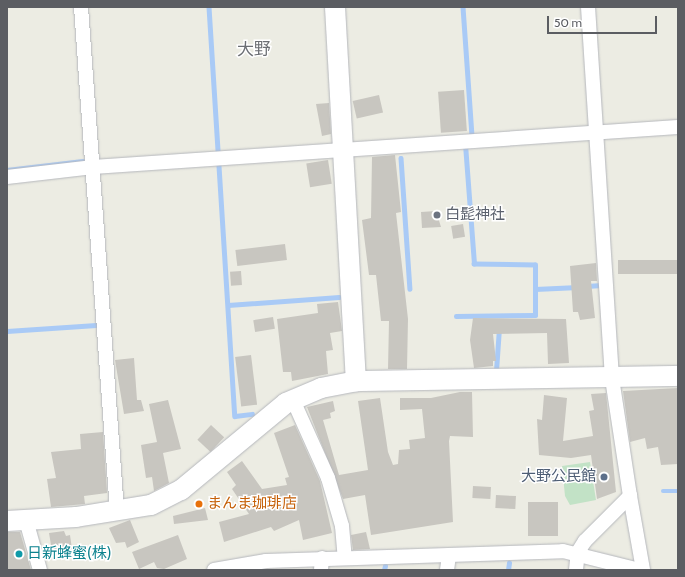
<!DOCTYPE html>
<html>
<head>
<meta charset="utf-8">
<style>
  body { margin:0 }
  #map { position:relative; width:685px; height:577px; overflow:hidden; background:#ecece3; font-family:Cabin,"Noto Sans JP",sans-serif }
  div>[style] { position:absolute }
  .green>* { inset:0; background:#c2e2c6 }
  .stream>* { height:4.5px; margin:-2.25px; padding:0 2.25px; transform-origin:2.25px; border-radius:2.25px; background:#a9caf6 }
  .building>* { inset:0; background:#c8c6c0; transform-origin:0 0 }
  .roads { filter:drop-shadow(0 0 1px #b5b7bc) drop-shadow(0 0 1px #b5b7bc) }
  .street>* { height:14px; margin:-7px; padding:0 7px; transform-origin:7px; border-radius:7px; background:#fff }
  .secondary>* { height:20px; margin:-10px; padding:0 10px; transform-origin:10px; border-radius:10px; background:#fff }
  .dots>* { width:11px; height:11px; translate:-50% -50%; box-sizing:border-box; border:2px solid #fff; border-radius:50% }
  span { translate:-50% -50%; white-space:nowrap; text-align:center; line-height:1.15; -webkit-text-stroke:3px #fff; paint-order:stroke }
  .worship-label { font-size:15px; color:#5b616d }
  .left { translate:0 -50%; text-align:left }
  .service-label { font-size:15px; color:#4e5e75 }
  .right { translate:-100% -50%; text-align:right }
  .food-label { font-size:15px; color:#c56008 }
  .culture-label { font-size:15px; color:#0d838f }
  .quarter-label { font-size:17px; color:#6c6f74 }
  .frame { position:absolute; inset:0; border:8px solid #5b5d62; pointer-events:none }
  .scale { position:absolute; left:547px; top:16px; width:110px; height:18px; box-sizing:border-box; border:2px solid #5b5d62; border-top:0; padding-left:5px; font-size:12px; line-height:14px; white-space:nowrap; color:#5b5d62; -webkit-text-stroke:3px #fff; paint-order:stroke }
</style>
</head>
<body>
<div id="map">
  <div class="green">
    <i style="clip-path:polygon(590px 462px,596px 500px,570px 505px,565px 496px,562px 466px)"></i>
  </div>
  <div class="stream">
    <i style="left:209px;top:7px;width:410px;rotate:86.4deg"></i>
    <i style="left:235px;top:416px;width:17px;rotate:-7deg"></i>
    <i style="left:463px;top:7px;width:129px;rotate:86deg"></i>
    <i style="left:401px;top:158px;width:131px;rotate:86.1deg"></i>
    <i style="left:7px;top:170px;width:76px;rotate:-6.8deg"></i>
    <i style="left:587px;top:286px;width:14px;rotate:-4deg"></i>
    <i style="left:535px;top:289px;width:43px;rotate:-2.7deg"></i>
    <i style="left:228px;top:305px;width:111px;rotate:-4.1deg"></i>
    <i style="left:456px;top:316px;width:79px;rotate:-0.7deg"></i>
    <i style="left:535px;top:315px;width:50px;rotate:-90deg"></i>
    <i style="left:535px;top:265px;width:61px;rotate:-179.1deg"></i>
    <i style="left:474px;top:264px;width:121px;rotate:-94.3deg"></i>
    <i style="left:7px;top:331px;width:89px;rotate:-3.9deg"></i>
    <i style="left:496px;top:371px;width:43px;rotate:-86deg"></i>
    <i style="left:663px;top:491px;width:15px"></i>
    <i style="left:384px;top:570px;width:4px;rotate:-76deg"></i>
    <i style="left:508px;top:570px;width:7px;rotate:-82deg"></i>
  </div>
  <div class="building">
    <i style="left:464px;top:90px;width:41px;height:26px;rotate:86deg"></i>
    <i style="left:379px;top:95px;width:18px;height:27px;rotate:77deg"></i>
    <i style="clip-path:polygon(329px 103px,331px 134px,322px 136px,316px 104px)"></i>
    <i style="clip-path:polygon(395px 155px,401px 212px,396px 213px,408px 319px,407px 369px,388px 369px,389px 321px,381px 321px,376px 275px,369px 275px,362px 220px,371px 218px,372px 157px)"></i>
    <i style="left:328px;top:160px;width:24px;height:22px;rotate:81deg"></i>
    <i style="clip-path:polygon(436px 211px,441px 227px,422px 228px,421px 212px)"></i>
    <i style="left:463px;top:224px;width:13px;height:12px;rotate:81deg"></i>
    <i style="left:285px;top:244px;width:16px;height:50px;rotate:83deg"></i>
    <i style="left:678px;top:260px;width:14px;height:60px;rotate:90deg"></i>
    <i style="clip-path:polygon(596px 263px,597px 281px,591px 281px,595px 318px,580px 320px,578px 312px,573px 312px,570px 266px)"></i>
    <i style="left:241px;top:271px;width:14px;height:11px;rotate:86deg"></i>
    <i style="clip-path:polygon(338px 302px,342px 331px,330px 333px,333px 350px,326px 351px,328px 374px,292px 381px,291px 372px,283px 372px,277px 319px,318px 313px,317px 304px)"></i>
    <i style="left:273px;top:317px;width:12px;height:20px;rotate:81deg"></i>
    <i style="clip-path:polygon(473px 318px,566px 319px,569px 363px,548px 364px,547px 333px,493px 334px,496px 361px,493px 361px,493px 366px,474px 368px,470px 340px)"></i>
    <i style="left:251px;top:355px;width:50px;height:16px;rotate:83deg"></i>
    <i style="clip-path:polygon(134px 358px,137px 400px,141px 400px,144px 411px,124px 414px,115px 360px)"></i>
    <i style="clip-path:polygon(678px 388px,678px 464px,661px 465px,658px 447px,647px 449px,645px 438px,630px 442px,623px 391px)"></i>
    <i style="clip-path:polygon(460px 392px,472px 392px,473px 437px,450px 436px,449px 441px,453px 522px,371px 535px,365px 495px,343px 499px,307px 407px,333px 401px,335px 411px,330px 413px,331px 418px,323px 420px,339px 475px,368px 470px,358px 401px,380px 398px,388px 452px,393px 465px,398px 464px,399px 450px,410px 449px,409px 440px,425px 438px,422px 409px,400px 410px,400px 398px,431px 398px)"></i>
    <i style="clip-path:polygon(606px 393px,616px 492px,597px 499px,591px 455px,571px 458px,539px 455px,537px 419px,542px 420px,544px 395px,567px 398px,563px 441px,593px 436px,589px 411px,594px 410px,591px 394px)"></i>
    <i style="clip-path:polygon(168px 400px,181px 449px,163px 453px,169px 483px,154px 491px,152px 477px,146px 478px,141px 445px,157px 442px,149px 404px)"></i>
    <i style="left:211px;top:425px;width:18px;height:20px;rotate:43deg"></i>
    <i style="clip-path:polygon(295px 425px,320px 481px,332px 533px,303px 540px,299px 520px,274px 531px,271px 527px,224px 542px,219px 522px,249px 514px,232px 489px,236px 485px,227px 472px,242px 461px,262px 489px,287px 485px,285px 478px,289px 477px,274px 433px)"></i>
    <i style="clip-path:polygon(103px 432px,107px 493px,84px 496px,85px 504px,51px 507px,47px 479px,56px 478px,51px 452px,81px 449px,80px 434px)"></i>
    <i style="left:473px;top:486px;width:18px;height:12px;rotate:3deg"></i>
    <i style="left:496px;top:495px;width:20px;height:13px;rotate:3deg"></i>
    <i style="left:528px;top:502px;width:30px;height:34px"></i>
    <i style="clip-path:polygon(205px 508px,208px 520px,174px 524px,173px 516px)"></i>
    <i style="clip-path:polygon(130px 520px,139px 542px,127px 548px,125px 542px,116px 543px,109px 528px)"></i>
    <i style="clip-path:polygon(64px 531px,66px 536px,70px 535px,72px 549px,52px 551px,49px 533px)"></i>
    <i style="clip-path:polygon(7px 532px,20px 532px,31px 570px,7px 570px)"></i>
    <i style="clip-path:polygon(366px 532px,370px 549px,353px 550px,351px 535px)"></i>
    <i style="clip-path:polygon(178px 535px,187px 559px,164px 569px,157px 568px,154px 562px,139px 569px,132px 552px)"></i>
  </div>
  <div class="roads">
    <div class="street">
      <i style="left:81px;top:7px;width:506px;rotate:85.92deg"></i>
      <i style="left:7px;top:177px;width:87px;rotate:-6.6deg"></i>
      <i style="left:93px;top:167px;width:586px;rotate:-3.91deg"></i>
      <i style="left:293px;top:400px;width:85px;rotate:65.8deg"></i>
      <i style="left:328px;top:478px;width:50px;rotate:73.7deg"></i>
      <i style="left:342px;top:526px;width:32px;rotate:85deg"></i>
      <i style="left:630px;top:496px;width:75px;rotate:80deg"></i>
      <i style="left:26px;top:520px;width:52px;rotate:74.4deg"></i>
      <i style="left:214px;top:570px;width:53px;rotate:-9.8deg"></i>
      <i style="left:266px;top:561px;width:297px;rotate:-1.9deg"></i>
      <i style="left:563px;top:551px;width:78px;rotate:14deg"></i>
      <i style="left:321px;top:570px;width:12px;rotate:-85deg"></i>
      <i style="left:447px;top:570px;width:15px;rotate:-82deg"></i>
      <i style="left:576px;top:570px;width:18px;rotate:-84deg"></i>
      <i style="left:578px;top:552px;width:13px;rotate:-58deg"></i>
      <i style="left:585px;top:541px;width:64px;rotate:-45deg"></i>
      <i style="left:630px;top:496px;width:119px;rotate:-98.7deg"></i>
      <i style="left:612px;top:378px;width:372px;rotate:-93.7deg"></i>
    </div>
    <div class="secondary">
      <i style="left:335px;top:7px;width:375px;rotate:86.8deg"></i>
      <i style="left:7px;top:521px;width:69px;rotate:-3.3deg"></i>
      <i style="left:76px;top:517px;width:76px;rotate:-9.1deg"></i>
      <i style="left:151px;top:505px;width:34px;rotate:-27deg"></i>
      <i style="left:181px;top:490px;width:136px;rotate:-39.6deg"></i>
      <i style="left:286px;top:403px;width:38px;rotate:-23deg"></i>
      <i style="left:321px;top:388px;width:36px;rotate:-11deg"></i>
      <i style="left:356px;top:381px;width:322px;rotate:-0.9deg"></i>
    </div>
  </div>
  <div class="dots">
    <i style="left:437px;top:215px;background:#6b7280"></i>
    <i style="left:604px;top:477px;background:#5c6f8a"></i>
    <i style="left:199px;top:504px;background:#e8710a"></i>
    <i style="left:19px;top:554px;background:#0f9aa8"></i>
  </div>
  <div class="worship-label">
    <span class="left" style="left:445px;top:215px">白髭神社</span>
  </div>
  <div class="service-label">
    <span class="right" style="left:596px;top:477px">大野公民館</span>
  </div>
  <div class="food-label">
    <span class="left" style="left:207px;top:504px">まんま珈琲店</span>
  </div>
  <div class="culture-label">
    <span class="left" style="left:27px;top:554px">日新蜂蜜(株)</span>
  </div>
  <div class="quarter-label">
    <span style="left:254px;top:50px">大野</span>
  </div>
  <div class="frame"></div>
  <div class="scale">50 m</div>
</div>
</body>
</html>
